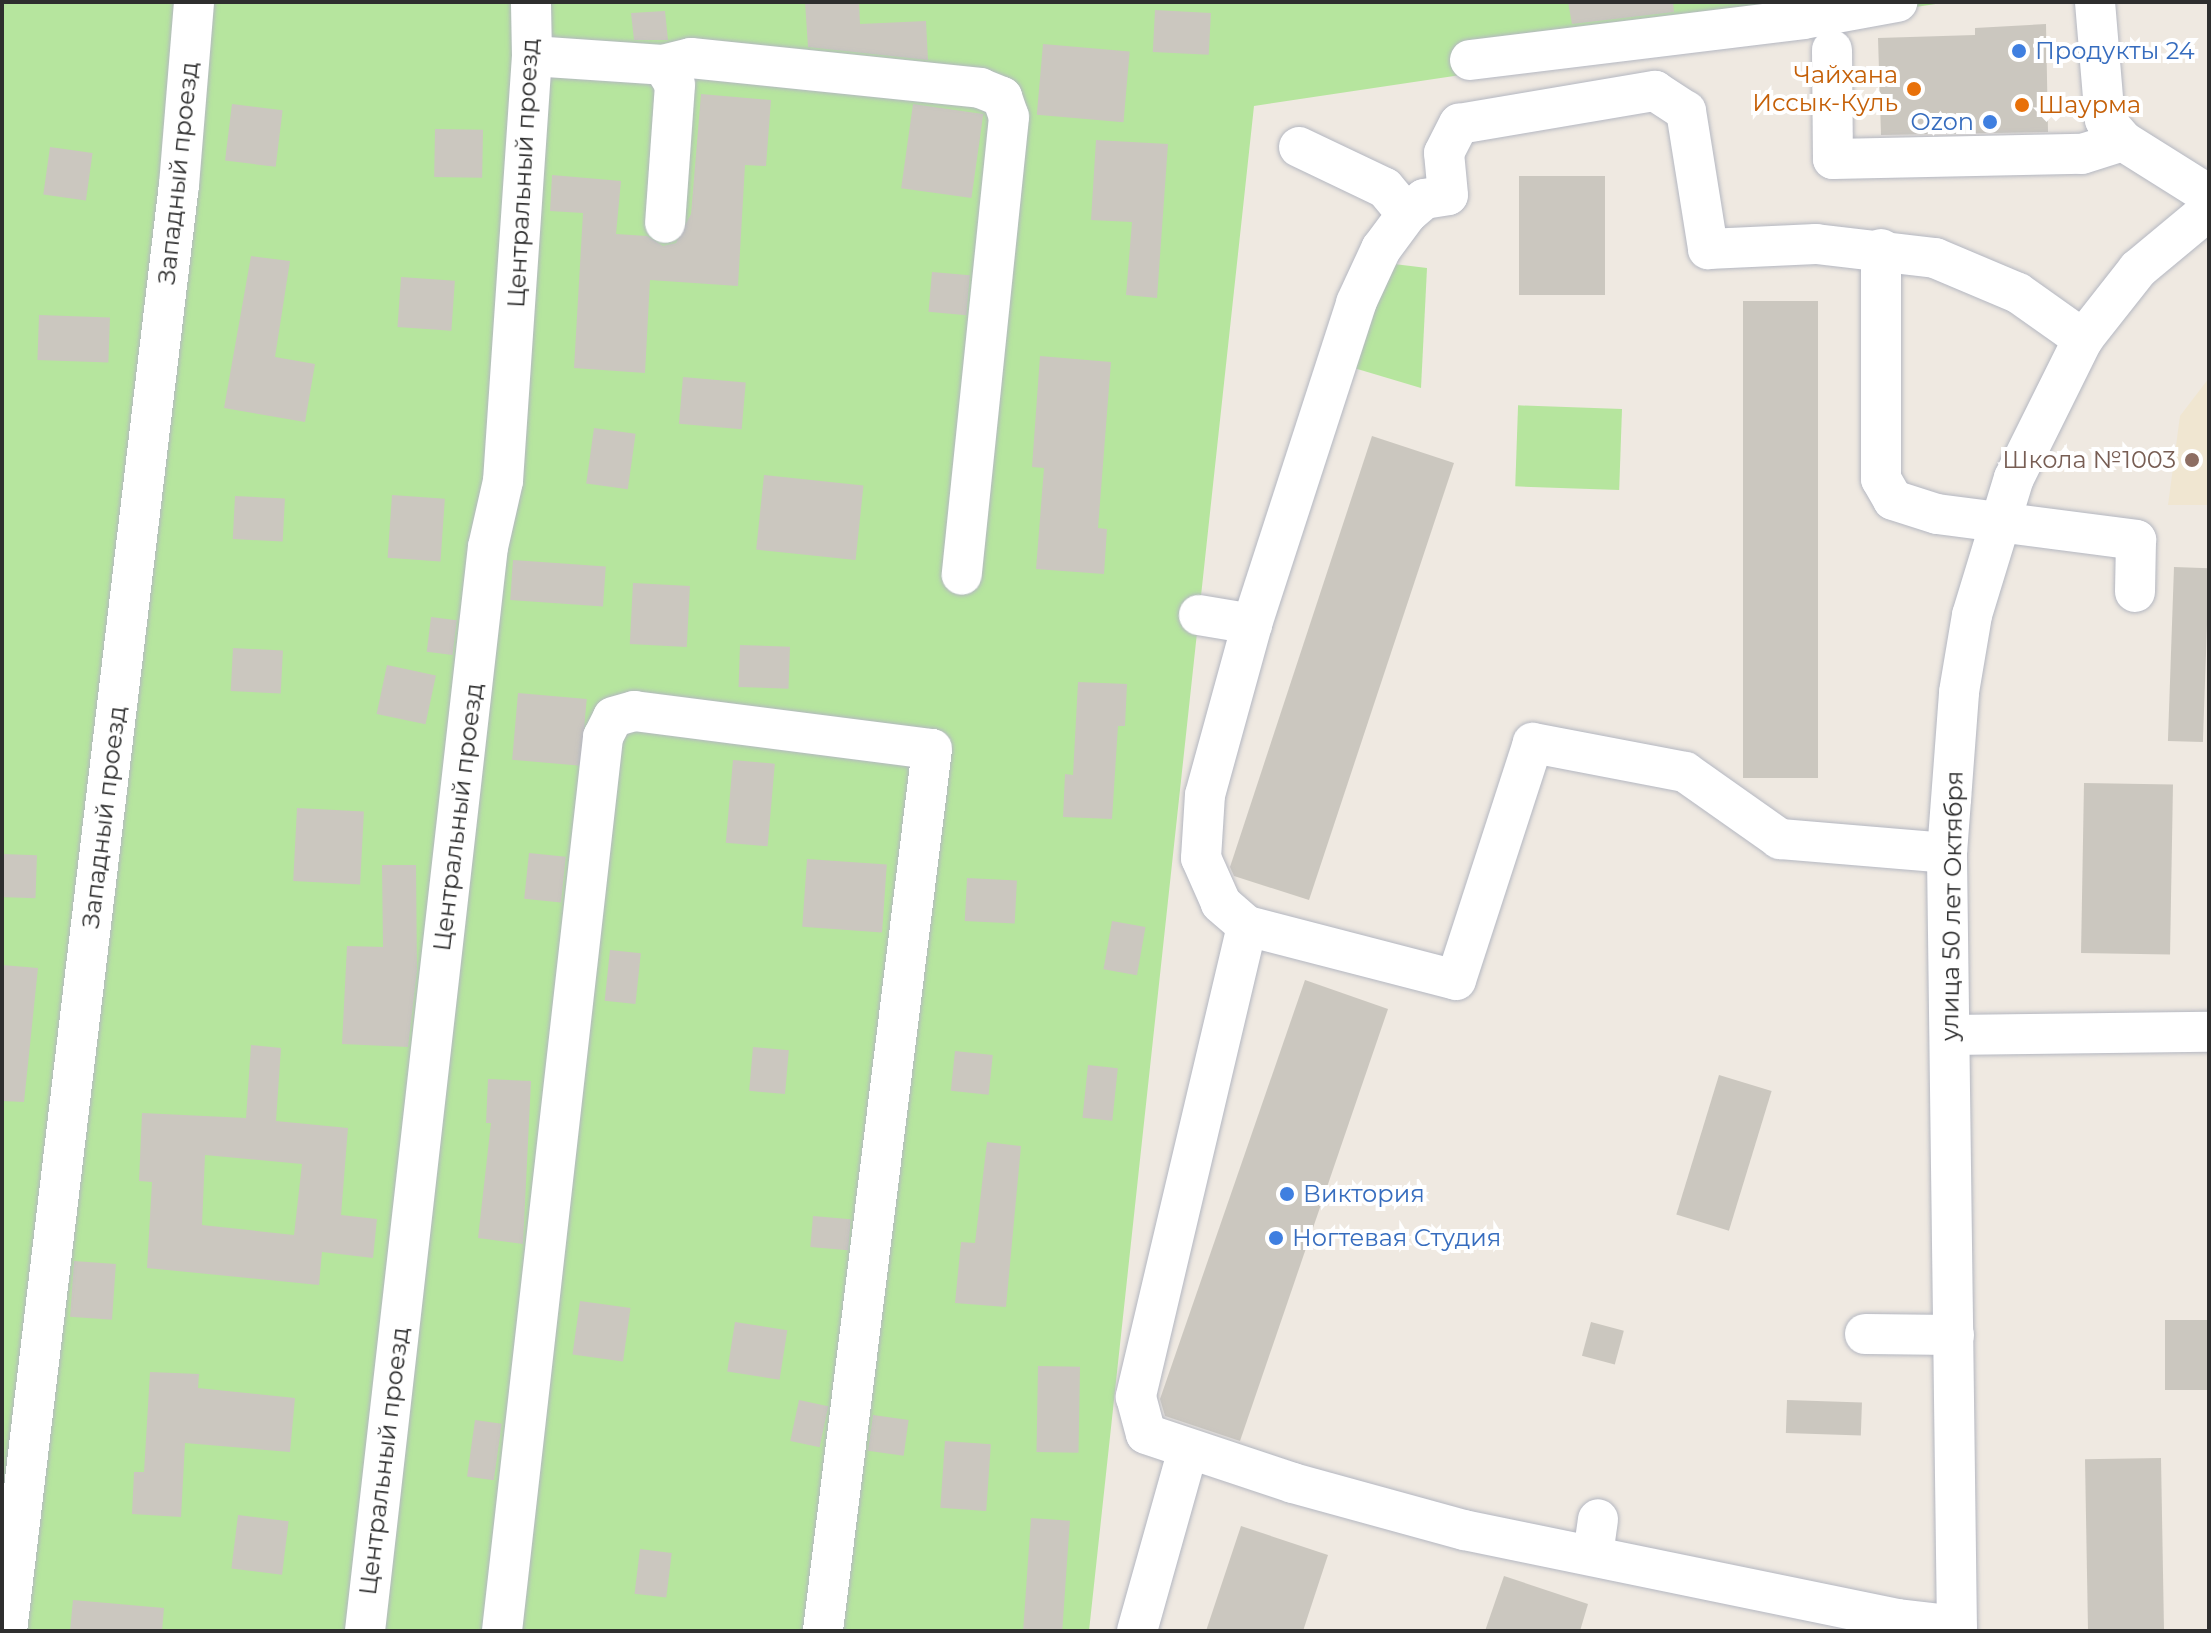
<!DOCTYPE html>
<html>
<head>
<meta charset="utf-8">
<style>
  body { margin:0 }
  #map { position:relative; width:2211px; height:1633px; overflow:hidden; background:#efe9e1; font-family:Montserrat,sans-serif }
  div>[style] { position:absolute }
  .education>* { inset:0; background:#f0e6d1 }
  .green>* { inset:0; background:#b6e59e; transform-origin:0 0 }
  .building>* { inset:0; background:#cbc7bf; transform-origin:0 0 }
  .roads { filter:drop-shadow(0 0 2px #b4b7c1) drop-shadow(0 0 2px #b4b7c1) }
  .minor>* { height:40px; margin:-20px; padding:0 20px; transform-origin:20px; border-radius:20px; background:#fff }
  .dots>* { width:22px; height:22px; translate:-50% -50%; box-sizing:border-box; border:4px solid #fff; border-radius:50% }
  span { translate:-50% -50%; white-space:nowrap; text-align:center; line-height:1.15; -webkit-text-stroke:8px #fff; paint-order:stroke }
  .shop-label { font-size:24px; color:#366cbe }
  .left { translate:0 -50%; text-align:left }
  .right { translate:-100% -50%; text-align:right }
  .food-label { font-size:24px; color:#c56008 }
  .street-label { font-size:24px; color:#2e2e2e }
  .education-label { font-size:24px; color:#785e54 }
  .frame { position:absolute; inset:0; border:4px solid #2e2e2e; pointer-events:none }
</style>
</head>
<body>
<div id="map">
  <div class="education">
    <i style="clip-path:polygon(2209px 378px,2209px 505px,2168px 505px,2180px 416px)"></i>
  </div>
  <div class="green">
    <i style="clip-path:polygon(2px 2px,1949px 2px,1254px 106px,1089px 1631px,2px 1631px)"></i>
    <i style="clip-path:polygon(1394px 264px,1427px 268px,1421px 388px,1354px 368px,1371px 304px)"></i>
    <i style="left:1622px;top:409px;width:81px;height:104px;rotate:92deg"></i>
  </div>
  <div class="building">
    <i style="clip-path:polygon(805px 2px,859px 2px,860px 24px,926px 21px,928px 60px,808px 47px)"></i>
    <i style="clip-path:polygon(1568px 2px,1673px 2px,1674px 12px,1572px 24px)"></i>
    <i style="left:1155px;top:10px;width:56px;height:42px;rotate:3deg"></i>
    <i style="clip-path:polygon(665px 11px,668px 40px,634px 40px,631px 13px)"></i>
    <i style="clip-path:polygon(2046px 24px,2048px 132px,1881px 135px,1878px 38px,1975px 35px,1975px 28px)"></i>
    <i style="left:1043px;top:44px;width:87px;height:71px;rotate:5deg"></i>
    <i style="clip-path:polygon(701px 94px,771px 100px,766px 166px,745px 165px,738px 286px,650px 280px,645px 373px,574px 368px,583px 213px,550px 211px,552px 175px,621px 181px,616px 234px,647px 236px,663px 246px,676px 243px,691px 214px)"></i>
    <i style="left:232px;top:104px;width:51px;height:57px;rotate:7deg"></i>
    <i style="left:913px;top:104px;width:71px;height:85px;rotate:8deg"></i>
    <i style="left:435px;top:129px;width:48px;height:48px;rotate:1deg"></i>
    <i style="clip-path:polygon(1096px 140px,1168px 144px,1157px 298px,1126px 295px,1132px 222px,1091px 220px)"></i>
    <i style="left:50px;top:147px;width:43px;height:48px;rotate:8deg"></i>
    <i style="left:1519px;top:176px;width:86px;height:119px"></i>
    <i style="clip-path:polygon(251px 256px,290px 261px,275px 357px,315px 364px,305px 422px,224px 408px)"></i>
    <i style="left:932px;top:272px;width:38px;height:40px;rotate:5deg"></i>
    <i style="left:401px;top:277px;width:54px;height:50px;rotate:4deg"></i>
    <i style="left:1743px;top:301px;width:75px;height:477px"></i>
    <i style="left:39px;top:315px;width:71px;height:45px;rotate:2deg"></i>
    <i style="clip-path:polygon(1040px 356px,1111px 362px,1098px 528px,1107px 529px,1104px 574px,1036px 569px,1044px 468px,1032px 467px)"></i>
    <i style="left:683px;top:377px;width:63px;height:47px;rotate:5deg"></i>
    <i style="left:594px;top:428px;width:42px;height:56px;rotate:8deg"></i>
    <i style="clip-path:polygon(1372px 436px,1454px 463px,1309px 900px,1234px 876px,1230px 867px)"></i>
    <i style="left:764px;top:475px;width:100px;height:75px;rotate:6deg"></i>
    <i style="left:392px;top:495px;width:53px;height:63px;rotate:4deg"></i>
    <i style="left:235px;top:496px;width:50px;height:43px;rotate:3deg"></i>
    <i style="left:513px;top:560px;width:93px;height:40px;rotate:4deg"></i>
    <i style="left:2174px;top:567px;width:35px;height:174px;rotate:2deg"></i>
    <i style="left:633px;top:583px;width:57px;height:61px;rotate:3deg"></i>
    <i style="left:431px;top:617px;width:26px;height:35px;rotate:7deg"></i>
    <i style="left:740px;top:645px;width:50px;height:42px;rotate:2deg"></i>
    <i style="left:233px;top:648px;width:50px;height:43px;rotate:3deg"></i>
    <i style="left:387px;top:665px;width:50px;height:50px;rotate:12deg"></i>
    <i style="clip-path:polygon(1078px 682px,1127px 684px,1125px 726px,1118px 726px,1112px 819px,1063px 817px,1065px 774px,1073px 775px)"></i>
    <i style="left:518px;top:693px;width:69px;height:67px;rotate:5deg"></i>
    <i style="left:733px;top:760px;width:42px;height:83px;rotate:5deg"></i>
    <i style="left:2084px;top:783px;width:89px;height:170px;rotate:1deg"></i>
    <i style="left:297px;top:808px;width:67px;height:73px;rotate:3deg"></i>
    <i style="left:529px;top:853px;width:37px;height:46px;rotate:6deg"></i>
    <i style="left:2px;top:854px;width:35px;height:43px;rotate:2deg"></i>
    <i style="left:807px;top:859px;width:80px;height:68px;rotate:4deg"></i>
    <i style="clip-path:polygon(382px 865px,416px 865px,417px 971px,408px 1047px,342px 1044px,347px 946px,383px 947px)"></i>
    <i style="left:967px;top:878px;width:50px;height:43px;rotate:3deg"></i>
    <i style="left:1112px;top:921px;width:34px;height:49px;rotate:10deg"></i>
    <i style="left:610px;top:950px;width:31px;height:51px;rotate:6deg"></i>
    <i style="clip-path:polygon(2px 965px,38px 968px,24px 1102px,2px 1101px)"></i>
    <i style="clip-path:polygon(1305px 980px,1388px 1009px,1240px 1441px,1165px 1416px,1160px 1399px)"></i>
    <i style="clip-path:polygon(evenodd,251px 1045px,281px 1048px,276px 1121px,348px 1128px,341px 1215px,377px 1219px,373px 1258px,322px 1252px,319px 1285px,147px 1268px,152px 1182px,139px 1181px,142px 1113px,246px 1118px,251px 1045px,205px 1155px,302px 1164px,294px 1235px,202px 1225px,205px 1155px)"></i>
    <i style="left:753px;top:1047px;width:36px;height:44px;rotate:5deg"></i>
    <i style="left:955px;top:1051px;width:38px;height:40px;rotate:6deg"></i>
    <i style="left:1088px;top:1065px;width:30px;height:53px;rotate:6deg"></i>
    <i style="left:1719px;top:1075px;width:55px;height:146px;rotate:17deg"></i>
    <i style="clip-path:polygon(488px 1079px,531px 1081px,523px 1244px,478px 1238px,491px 1123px,486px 1123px)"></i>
    <i style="clip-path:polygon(987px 1142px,1021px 1146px,1006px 1307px,955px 1303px,961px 1242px,975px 1243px)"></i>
    <i style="left:813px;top:1216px;width:38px;height:31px;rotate:5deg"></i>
    <i style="left:74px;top:1261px;width:42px;height:56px;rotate:4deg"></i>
    <i style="left:580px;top:1301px;width:51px;height:54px;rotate:8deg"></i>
    <i style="left:2209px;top:1320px;width:70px;height:44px;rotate:90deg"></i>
    <i style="left:735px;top:1322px;width:53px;height:50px;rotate:9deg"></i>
    <i style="left:1591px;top:1322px;width:34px;height:35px;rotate:15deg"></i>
    <i style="left:1038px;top:1366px;width:42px;height:86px;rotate:1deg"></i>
    <i style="clip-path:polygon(150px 1372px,199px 1374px,198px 1388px,295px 1398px,290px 1452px,185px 1443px,181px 1517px,132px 1514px,134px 1472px,144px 1472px)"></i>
    <i style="left:799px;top:1400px;width:30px;height:42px;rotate:12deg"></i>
    <i style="left:1787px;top:1400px;width:75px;height:33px;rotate:2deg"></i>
    <i style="left:873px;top:1415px;width:36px;height:36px;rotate:8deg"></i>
    <i style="left:475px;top:1420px;width:27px;height:57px;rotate:8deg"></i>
    <i style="left:945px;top:1441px;width:46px;height:67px;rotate:4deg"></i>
    <i style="left:2161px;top:1458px;width:173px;height:76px;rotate:89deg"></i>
    <i style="left:238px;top:1515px;width:51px;height:54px;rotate:7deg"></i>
    <i style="left:1031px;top:1518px;width:39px;height:113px;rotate:4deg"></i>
    <i style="clip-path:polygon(1241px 1526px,1328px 1555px,1303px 1631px,1206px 1631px)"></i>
    <i style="left:640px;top:1549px;width:32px;height:45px;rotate:7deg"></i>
    <i style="clip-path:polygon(1504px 1576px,1588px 1604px,1580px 1631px,1485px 1631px)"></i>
    <i style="clip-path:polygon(73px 1600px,164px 1608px,162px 1631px,70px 1631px)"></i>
  </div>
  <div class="roads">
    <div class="minor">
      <i style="left:2095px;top:2px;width:118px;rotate:85.2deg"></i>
      <i style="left:2105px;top:120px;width:28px;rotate:49deg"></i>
      <i style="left:2123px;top:141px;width:102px;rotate:32.1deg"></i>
      <i style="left:1832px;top:50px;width:109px;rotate:89.5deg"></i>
      <i style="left:1833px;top:159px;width:249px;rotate:-1.2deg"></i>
      <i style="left:2082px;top:154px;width:43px;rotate:-17.6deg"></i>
      <i style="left:532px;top:56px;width:131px;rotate:3.9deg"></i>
      <i style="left:663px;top:65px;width:29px;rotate:-14deg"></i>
      <i style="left:691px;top:58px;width:291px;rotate:5.9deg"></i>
      <i style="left:980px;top:88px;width:24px;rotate:22deg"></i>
      <i style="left:1002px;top:97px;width:21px;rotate:71deg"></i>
      <i style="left:1009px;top:117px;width:460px;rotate:95.9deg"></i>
      <i style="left:1470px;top:60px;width:336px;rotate:-7deg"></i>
      <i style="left:1803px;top:19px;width:96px;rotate:-10.3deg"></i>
      <i style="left:663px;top:65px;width:23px;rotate:59deg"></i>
      <i style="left:675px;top:85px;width:138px;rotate:94.1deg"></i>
      <i style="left:1299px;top:147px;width:95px;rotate:25.5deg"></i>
      <i style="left:1385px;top:188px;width:34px;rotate:50deg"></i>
      <i style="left:1881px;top:249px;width:230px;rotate:90deg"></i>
      <i style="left:1881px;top:479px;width:24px;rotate:60deg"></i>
      <i style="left:1893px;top:500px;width:46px;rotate:17.7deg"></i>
      <i style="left:1937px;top:514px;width:201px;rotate:7.4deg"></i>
      <i style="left:2136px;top:540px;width:52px;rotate:91.1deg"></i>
      <i style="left:1199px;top:615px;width:54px;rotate:9.6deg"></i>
      <i style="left:1947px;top:853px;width:168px;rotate:-175.2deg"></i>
      <i style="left:1780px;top:839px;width:116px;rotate:-144.8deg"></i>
      <i style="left:1685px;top:772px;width:155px;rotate:-169.2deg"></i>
      <i style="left:1533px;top:743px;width:249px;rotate:108deg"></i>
      <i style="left:1456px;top:980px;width:216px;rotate:-165.5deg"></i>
      <i style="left:1247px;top:926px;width:35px;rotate:-139deg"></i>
      <i style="left:1221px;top:903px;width:49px;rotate:-114deg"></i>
      <i style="left:1201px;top:858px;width:63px;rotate:-86.4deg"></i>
      <i style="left:1205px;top:795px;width:177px;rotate:-74.6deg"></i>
      <i style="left:1252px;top:624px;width:337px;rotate:-72deg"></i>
      <i style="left:1356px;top:303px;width:60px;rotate:-65.2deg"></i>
      <i style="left:1381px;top:249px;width:44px;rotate:-53.4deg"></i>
      <i style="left:1407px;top:214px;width:23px;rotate:-41deg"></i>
      <i style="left:1424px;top:199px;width:24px;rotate:-9deg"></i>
      <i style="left:1448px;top:195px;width:42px;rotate:-95.4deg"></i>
      <i style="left:1444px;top:153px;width:33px;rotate:-63deg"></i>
      <i style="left:1459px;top:124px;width:199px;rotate:-9.6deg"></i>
      <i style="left:1655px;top:91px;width:37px;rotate:33deg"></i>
      <i style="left:1686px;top:111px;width:140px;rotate:80.9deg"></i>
      <i style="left:1708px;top:249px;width:108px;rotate:-2.7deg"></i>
      <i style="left:1816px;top:244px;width:120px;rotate:6.7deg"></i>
      <i style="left:1935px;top:258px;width:90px;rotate:22.9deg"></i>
      <i style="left:2018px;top:293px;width:80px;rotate:35.3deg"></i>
      <i style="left:1247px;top:926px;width:484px;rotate:103.3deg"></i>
      <i style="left:1136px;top:1397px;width:38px;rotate:75deg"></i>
      <i style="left:1146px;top:1434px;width:155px;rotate:18.4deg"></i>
      <i style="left:1293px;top:1483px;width:177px;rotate:15.4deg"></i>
      <i style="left:1464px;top:1530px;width:443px;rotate:11.6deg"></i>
      <i style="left:1898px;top:1619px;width:59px;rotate:6.8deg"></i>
      <i style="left:1950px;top:1035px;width:259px;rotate:-0.7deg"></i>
      <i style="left:1865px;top:1334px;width:89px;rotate:0.6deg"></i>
      <i style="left:1593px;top:1555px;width:36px;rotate:-82deg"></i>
      <i style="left:7px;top:1631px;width:1456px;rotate:-83.22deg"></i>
      <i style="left:179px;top:185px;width:184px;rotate:-85.3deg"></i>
      <i style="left:365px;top:1631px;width:1091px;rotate:-83.53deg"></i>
      <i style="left:488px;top:547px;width:68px;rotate:-77.2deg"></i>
      <i style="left:503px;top:481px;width:426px;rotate:-86.1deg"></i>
      <i style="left:532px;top:56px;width:54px;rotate:-91.1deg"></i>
      <i style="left:502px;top:1631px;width:900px;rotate:-83.55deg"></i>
      <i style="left:603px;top:737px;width:22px;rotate:-63deg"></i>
      <i style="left:613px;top:717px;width:22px;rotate:-16deg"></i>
      <i style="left:634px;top:711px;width:300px;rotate:7.3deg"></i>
      <i style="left:932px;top:749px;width:889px;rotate:97.05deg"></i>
      <i style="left:1137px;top:1631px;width:189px;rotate:-74.3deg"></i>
      <i style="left:1957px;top:1631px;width:778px;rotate:-90.74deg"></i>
      <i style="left:1947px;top:853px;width:161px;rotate:-85.7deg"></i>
      <i style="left:1959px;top:692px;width:78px;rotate:-80.4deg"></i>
      <i style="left:1972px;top:615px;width:143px;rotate:-73deg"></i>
      <i style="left:2014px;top:478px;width:155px;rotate:-63.6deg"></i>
      <i style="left:2083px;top:339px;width:89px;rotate:-51.8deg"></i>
      <i style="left:2138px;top:269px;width:92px;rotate:-39.7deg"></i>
    </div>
  </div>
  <div class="dots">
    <i style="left:2019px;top:51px;background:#3f7fe0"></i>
    <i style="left:1914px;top:89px;background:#e8710a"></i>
    <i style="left:2022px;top:105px;background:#e8710a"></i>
    <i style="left:1990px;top:122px;background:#3f7fe0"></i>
    <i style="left:2192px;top:460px;background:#8d6e63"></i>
    <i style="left:1287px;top:1194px;background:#3f7fe0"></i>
    <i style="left:1276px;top:1238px;background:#3f7fe0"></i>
  </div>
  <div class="shop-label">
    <span class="left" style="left:2035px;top:51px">Продукты 24</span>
    <span class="right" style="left:1974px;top:122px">Ozon</span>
    <span class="left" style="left:1303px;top:1194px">Виктория</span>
    <span class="left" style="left:1292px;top:1238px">Ногтевая Студия</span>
  </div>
  <div class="food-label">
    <span class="right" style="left:1898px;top:89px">Чайхана<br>Иссык-Куль</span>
    <span class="left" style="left:2038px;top:105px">Шаурма</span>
  </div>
  <div class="street-label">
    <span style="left:178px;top:173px;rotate:-84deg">Западный проезд</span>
    <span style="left:523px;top:173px;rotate:-87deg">Центральный проезд</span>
    <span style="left:104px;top:817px;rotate:-83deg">Западный проезд</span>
    <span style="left:458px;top:817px;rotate:-83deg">Центральный проезд</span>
    <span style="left:1952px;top:906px;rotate:-89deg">улица 50 лет Октября</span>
    <span style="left:384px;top:1461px;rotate:-83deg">Центральный проезд</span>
  </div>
  <div class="education-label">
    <span class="right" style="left:2176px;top:460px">Школа №1003</span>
  </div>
  <div class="frame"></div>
</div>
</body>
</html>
